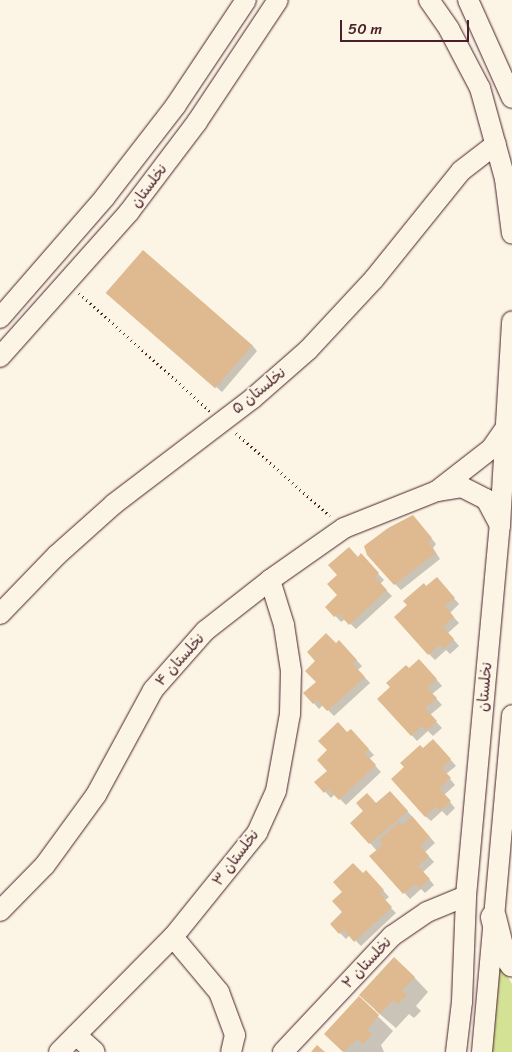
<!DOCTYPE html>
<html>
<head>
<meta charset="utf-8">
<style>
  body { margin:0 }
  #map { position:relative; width:512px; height:1052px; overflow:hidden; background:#fcf5e5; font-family:Sriracha,"Playpen Sans Arabic",sans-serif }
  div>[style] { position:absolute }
  .green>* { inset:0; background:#d3e295 }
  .shadow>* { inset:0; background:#0003 }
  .building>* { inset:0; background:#dfba90; transform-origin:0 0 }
  .path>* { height:3px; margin-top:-1.5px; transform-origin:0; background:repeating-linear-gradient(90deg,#4a1f2b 0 1px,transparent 0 5px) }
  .roads { filter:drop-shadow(0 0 1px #4a1f2b) drop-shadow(0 0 1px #4a1f2b) }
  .minor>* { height:20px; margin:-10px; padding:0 10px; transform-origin:10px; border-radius:10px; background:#fcf5e5 }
  .major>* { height:25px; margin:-12.5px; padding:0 12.5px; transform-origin:12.5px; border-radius:12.5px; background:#fcf5e5 }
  span { translate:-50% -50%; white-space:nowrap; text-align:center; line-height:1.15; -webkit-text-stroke:4px #fcf5e5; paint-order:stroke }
  .street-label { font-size:15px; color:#4a1f2b }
  .scale { position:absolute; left:340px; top:20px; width:129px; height:22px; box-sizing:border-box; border:2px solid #4a1f2b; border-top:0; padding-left:6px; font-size:15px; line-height:18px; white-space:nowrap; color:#4a1f2b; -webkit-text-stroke:4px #fcf5e5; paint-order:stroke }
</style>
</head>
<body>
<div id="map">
  <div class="green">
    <i style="clip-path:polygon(498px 960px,512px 984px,512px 1052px,489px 1052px)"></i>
  </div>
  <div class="shadow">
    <i style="clip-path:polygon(114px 299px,252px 345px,257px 351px,222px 392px)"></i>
    <i style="clip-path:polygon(419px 523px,436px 544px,433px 548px,440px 559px,401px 590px,395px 584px)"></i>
    <i style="clip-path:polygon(358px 558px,366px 561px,384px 580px,380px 584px,392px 596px,356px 629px,345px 619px,341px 622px,327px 607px,339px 595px)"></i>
    <i style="clip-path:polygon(442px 585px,459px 604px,450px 613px,459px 623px,448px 633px,459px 646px,450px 654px,446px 650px,435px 660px,429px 654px)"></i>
    <i style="clip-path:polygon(339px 642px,362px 666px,358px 670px,370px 683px,334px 716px,323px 705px,319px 709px,305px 693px,317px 682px)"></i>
    <i style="clip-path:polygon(425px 666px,442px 686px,432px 694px,442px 705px,430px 715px,442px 728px,433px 736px,428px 731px,417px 741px,379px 699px,409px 670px)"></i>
    <i style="clip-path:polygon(347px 733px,356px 736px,374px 755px,369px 759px,381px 772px,346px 805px,335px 794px,331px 798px,316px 782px,329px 771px)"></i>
    <i style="clip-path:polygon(439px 746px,456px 766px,446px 774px,455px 785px,444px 795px,455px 808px,447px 816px,442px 811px,431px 821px,425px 816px,423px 750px)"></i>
    <i style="clip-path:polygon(396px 798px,435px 843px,425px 852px,434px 862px,423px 872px,434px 885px,425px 893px,421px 889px,410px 899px,371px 856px,377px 851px,352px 823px,376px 804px)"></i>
    <i style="clip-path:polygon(366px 872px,389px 897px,384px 901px,396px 913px,361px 946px,350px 935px,346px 939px,331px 924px,344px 912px)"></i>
    <i style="clip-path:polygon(414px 977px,428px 992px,416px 1006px,421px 1011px,414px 1018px,409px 1014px,396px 1028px,375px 1010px)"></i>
    <i style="clip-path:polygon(359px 998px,393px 1031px,381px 1045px,384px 1052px,344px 1052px,326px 1034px)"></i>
  </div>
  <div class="building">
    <i style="left:143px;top:250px;width:145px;height:57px;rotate:41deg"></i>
    <i style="clip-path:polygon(413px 515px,432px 538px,428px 542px,436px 553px,394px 585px,367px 555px,364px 546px,388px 528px)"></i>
    <i style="clip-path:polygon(349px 547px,358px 557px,361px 553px,379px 573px,375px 577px,387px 590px,349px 625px,339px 614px,334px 617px,325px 607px,337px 595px,327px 584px,337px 575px,328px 565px)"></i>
    <i style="clip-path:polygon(437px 577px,455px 598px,445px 606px,454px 617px,443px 627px,454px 639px,443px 649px,440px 645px,428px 655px,394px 617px,407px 605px,403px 601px,424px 583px,426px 586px)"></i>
    <i style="clip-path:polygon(326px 633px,336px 643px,339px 640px,357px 660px,353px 664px,365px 677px,327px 711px,317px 700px,313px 704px,303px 693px,316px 682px,305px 671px,315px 661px,307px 652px)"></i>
    <i style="clip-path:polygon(419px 659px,437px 679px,427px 688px,437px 698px,425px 708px,437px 721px,426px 731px,422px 726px,411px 736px,377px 699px,390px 687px,386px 683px,406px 665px,409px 668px)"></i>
    <i style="clip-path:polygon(338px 722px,347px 732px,351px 729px,369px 749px,365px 753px,376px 765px,339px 800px,328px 789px,324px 793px,314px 782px,327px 771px,317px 760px,327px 750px,318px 741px)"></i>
    <i style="clip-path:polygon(433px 739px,451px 759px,442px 768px,451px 778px,439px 788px,451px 801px,440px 811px,436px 806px,425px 817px,391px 779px,404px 767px,400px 763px,420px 745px,423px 748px)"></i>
    <i style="clip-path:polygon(390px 791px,408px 811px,369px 844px,350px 823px,363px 811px,356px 803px,367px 793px,376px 803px)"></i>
    <i style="clip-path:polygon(412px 816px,430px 837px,420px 846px,429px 856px,418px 866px,430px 879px,419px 888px,415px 884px,403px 894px,369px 856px,383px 845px,379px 840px,399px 822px,402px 826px)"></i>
    <i style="clip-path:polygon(353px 863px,363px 873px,366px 870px,384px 890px,380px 894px,392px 907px,354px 942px,344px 930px,339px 934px,330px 924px,342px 912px,332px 901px,342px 892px,333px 882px)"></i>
    <i style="clip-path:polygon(394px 957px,415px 977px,402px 991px,407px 995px,398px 1004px,393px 1000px,380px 1014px,359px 995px)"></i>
    <i style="clip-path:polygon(359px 996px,379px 1015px,367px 1030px,372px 1034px,363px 1044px,358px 1039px,343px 1052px,324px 1034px)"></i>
    <i style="clip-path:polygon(317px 1045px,325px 1052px,311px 1052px)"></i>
  </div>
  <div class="path">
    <i style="left:79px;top:293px;width:176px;rotate:42deg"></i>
    <i style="left:236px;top:433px;width:125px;rotate:41.4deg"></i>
  </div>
  <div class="roads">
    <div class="minor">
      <i style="left:429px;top:0;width:35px;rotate:55deg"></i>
      <i style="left:449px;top:29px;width:67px;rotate:62.3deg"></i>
      <i style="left:480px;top:88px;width:94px;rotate:74.6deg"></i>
      <i style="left:505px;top:179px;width:55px;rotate:82.7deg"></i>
      <i style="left:468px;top:0;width:107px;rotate:65.8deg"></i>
      <i style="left:0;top:318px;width:160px;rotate:-49deg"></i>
      <i style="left:105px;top:197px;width:116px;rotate:-52.3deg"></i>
      <i style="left:176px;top:105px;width:126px;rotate:-56.3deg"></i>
      <i style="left:0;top:357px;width:194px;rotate:-48.3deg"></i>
      <i style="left:129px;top:212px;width:113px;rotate:-52.9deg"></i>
      <i style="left:197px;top:122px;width:146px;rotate:-56.4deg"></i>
      <i style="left:437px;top:491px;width:68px;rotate:-37.9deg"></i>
      <i style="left:491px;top:449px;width:24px;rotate:-55deg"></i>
      <i style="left:0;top:614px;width:82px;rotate:-46deg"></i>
      <i style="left:57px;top:555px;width:76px;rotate:-41.8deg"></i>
      <i style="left:114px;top:504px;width:173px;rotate:-37.3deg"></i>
      <i style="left:252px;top:399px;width:74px;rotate:-41.2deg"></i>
      <i style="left:308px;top:350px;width:97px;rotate:-47.1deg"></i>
      <i style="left:374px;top:279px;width:139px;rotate:-51.1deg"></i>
      <i style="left:461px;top:171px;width:44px;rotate:-37.6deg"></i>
      <i style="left:0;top:911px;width:64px;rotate:-45.6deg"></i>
      <i style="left:45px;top:865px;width:87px;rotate:-53.9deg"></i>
      <i style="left:96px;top:795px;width:119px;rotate:-61.5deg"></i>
      <i style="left:153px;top:690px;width:79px;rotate:-48.6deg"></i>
      <i style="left:205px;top:631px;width:83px;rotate:-38.1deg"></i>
      <i style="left:270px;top:580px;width:90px;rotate:-35.1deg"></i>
      <i style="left:344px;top:528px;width:100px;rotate:-21.7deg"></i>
      <i style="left:437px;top:491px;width:25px;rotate:-9deg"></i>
      <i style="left:462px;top:487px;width:27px;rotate:27deg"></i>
      <i style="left:486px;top:499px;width:30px;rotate:62deg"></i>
      <i style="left:173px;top:937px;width:72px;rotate:50.1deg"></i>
      <i style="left:219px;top:992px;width:46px;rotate:69.6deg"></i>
      <i style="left:235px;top:1035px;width:17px;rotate:103deg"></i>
      <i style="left:76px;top:1035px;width:25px;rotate:42deg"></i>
      <i style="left:59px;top:1052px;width:162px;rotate:-45.3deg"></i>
      <i style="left:173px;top:937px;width:134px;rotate:-51.1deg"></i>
      <i style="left:257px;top:833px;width:46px;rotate:-65.7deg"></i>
      <i style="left:276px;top:791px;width:78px;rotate:-79.7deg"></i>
      <i style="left:290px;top:714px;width:43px;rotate:-88.7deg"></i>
      <i style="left:291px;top:671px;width:47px;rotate:-98.7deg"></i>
      <i style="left:284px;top:625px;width:47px;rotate:-107.3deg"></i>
      <i style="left:283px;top:1052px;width:159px;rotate:-46.8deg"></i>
      <i style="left:392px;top:936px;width:42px;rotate:-34.4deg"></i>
      <i style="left:427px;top:912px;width:42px;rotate:-22.3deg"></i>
      <i style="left:456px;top:1052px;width:50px;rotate:-83.2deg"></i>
      <i style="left:462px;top:1002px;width:106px;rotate:-87.8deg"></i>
      <i style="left:466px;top:896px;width:373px;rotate:-84.8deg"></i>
      <i style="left:500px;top:525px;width:204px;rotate:-86.6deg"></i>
      <i style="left:482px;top:1052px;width:338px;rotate:-84.9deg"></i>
    </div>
    <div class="major">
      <i style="left:493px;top:917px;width:32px;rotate:76deg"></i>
      <i style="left:501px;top:948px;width:19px;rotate:55deg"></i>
    </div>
  </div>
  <div class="street-label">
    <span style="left:149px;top:186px;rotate:-53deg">نخلستان</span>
    <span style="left:259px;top:391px;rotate:-39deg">نخلستان ۵</span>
    <span style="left:180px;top:660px;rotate:-48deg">نخلستان ۴</span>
    <span style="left:485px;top:687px;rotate:-85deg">نخلستان</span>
    <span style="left:236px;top:858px;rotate:-53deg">نخلستان ۳</span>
    <span style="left:367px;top:963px;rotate:-47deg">نخلستان ۲</span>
  </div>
  <div class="scale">50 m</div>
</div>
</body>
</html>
